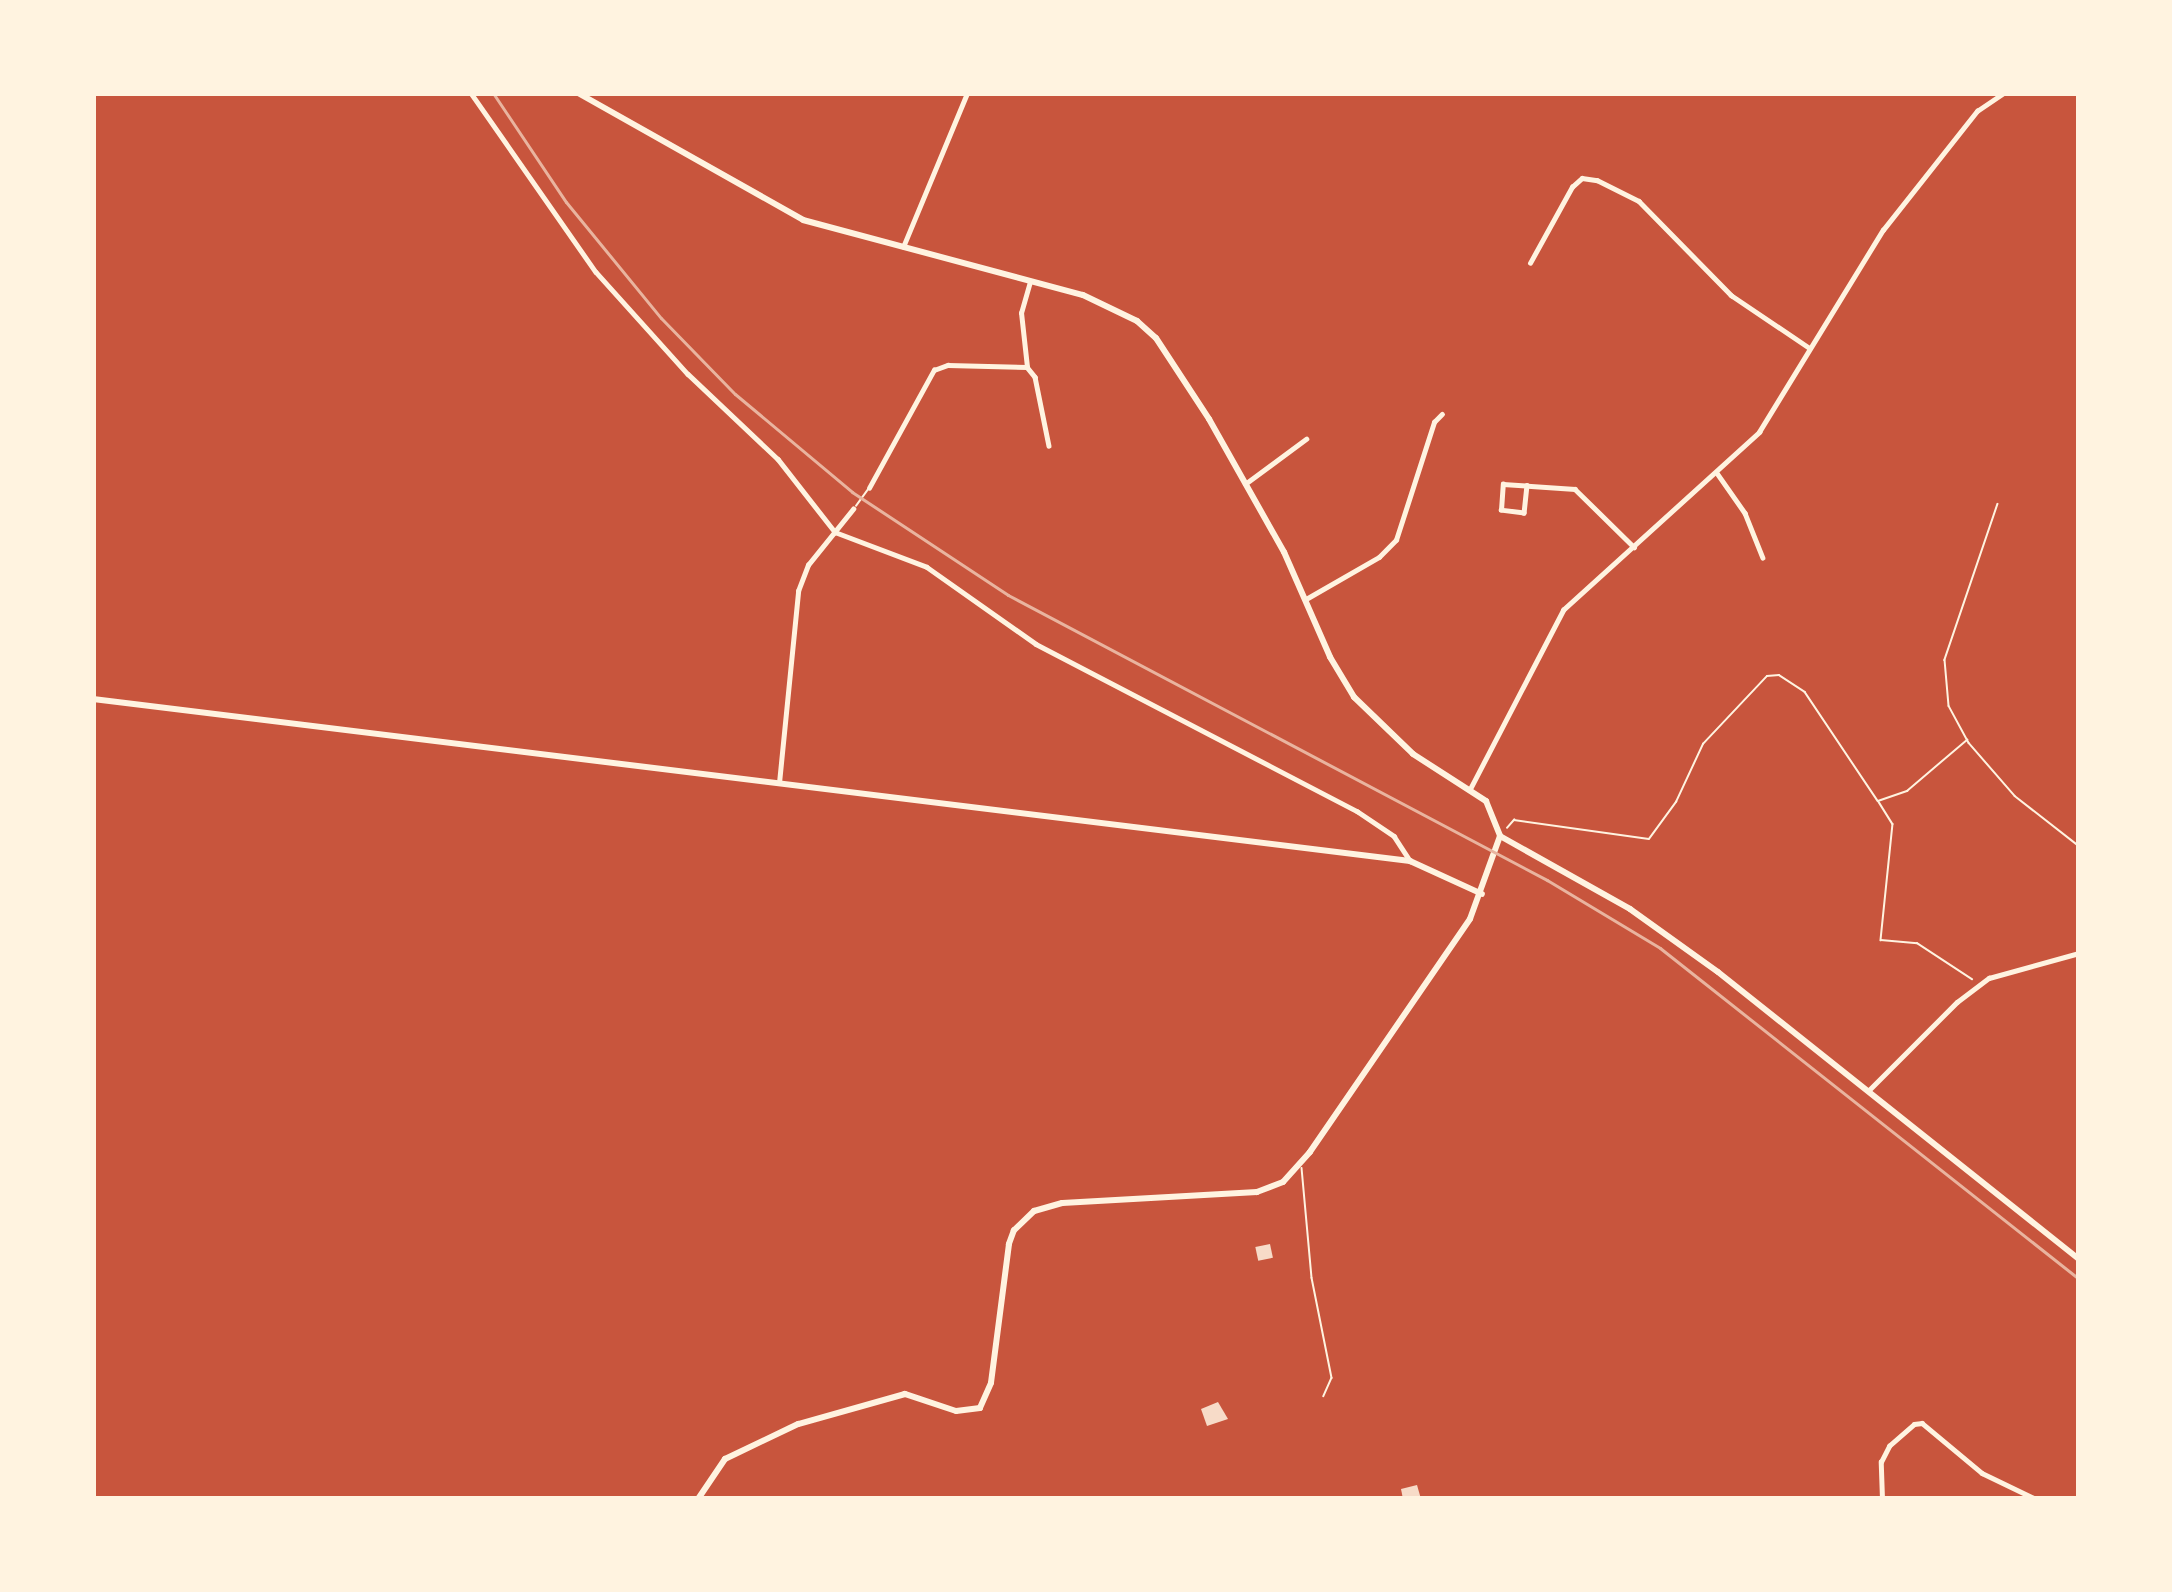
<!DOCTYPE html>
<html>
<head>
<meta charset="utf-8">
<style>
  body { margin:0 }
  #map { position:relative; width:2172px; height:1592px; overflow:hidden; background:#c8553d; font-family:"Nunito Sans",sans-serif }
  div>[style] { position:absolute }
  .building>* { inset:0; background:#f7dbc8; transform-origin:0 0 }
  .path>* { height:1.5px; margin:-0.75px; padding:0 0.75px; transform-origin:0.75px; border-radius:0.75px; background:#fff3e0 }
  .service>* { height:1.5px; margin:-0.75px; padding:0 0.75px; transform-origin:0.75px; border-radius:0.75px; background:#fff3e0 }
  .minor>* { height:4.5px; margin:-2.25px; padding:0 2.25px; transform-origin:2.25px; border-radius:2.25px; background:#fff3e0 }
  .tertiary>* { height:6px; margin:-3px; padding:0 3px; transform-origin:3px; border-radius:3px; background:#fff3e0 }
  .rail>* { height:3px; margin:-1.5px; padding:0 1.5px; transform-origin:1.5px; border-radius:1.5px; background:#e9b49f }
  span { translate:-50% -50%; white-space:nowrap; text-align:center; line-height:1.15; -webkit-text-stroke:12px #fff3e0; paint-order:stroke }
  .frame { position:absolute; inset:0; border:96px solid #fff3e0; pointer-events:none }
</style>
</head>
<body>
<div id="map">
  <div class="building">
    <i style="left:1270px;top:1244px;width:14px;height:15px;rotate:78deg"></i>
    <i style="clip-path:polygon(1218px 1402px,1228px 1419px,1207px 1426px,1201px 1409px)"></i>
    <i style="clip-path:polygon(1417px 1485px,1421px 1499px,1403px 1499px,1401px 1489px)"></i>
  </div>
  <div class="path">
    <i style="left:1998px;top:504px;width:165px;rotate:108.8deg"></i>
    <i style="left:1945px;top:660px;width:46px;rotate:85deg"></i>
    <i style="left:1949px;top:706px;width:42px;rotate:61.6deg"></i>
    <i style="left:1969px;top:743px;width:70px;rotate:49deg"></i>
    <i style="left:2015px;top:796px;width:81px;rotate:38deg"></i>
    <i style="left:1879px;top:802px;width:26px;rotate:58deg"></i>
    <i style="left:1893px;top:824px;width:117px;rotate:95.9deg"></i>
    <i style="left:1881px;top:940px;width:36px;rotate:5deg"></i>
    <i style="left:1917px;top:943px;width:66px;rotate:33.2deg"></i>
    <i style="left:1507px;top:828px;width:11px;rotate:-49deg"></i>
    <i style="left:1514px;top:820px;width:136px;rotate:8deg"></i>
    <i style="left:1649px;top:839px;width:46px;rotate:-53.9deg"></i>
    <i style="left:1676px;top:802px;width:64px;rotate:-65deg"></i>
    <i style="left:1703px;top:744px;width:93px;rotate:-46.7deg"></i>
    <i style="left:1767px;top:676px;width:12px;rotate:-5deg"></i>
    <i style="left:1779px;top:675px;width:31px;rotate:33deg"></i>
    <i style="left:1805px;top:692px;width:131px;rotate:56.2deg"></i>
    <i style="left:1878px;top:801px;width:31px;rotate:-19deg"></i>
    <i style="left:1907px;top:791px;width:79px;rotate:-40.4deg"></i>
  </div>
  <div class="service">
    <i style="left:856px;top:506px;width:22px;rotate:-54deg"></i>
    <i style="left:1302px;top:1168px;width:110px;rotate:84.8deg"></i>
    <i style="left:1312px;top:1278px;width:102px;rotate:78.7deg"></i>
    <i style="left:1332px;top:1378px;width:20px;rotate:114deg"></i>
  </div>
  <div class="minor">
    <i style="left:471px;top:93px;width:218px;rotate:55.1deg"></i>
    <i style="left:596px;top:272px;width:137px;rotate:48deg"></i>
    <i style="left:688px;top:374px;width:124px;rotate:43.4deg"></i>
    <i style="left:778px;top:459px;width:93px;rotate:52deg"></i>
    <i style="left:835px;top:532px;width:98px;rotate:20.8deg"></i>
    <i style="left:927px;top:567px;width:133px;rotate:35.2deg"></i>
    <i style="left:1036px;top:644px;width:362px;rotate:27.5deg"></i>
    <i style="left:1357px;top:811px;width:45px;rotate:34deg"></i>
    <i style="left:1394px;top:836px;width:30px;rotate:57deg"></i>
    <i style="left:903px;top:247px;width:167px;rotate:-67.4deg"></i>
    <i style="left:1530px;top:263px;width:87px;rotate:-61.1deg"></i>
    <i style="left:1572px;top:187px;width:13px;rotate:-42deg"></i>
    <i style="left:1582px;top:178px;width:15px;rotate:8deg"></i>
    <i style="left:1597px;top:180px;width:47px;rotate:26.6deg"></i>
    <i style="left:1639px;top:201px;width:132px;rotate:45.6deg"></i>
    <i style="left:1731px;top:295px;width:93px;rotate:34deg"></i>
    <i style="left:1027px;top:367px;width:13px;rotate:51deg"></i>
    <i style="left:1035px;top:377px;width:70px;rotate:78.5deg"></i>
    <i style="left:1717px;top:473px;width:49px;rotate:55deg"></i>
    <i style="left:1745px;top:513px;width:48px;rotate:68.2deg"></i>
    <i style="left:1245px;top:484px;width:76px;rotate:-36.4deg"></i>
    <i style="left:1527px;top:485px;width:28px;rotate:96deg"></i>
    <i style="left:1524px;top:513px;width:23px;rotate:-173deg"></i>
    <i style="left:1501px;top:510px;width:26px;rotate:-86deg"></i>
    <i style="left:1503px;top:484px;width:72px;rotate:4deg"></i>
    <i style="left:1575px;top:489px;width:83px;rotate:44.5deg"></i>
    <i style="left:869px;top:488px;width:135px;rotate:-61.2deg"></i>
    <i style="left:934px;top:370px;width:15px;rotate:-20deg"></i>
    <i style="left:948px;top:365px;width:79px;rotate:1.5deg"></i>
    <i style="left:1027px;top:367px;width:54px;rotate:-96.3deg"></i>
    <i style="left:1021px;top:313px;width:33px;rotate:-74deg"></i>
    <i style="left:1306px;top:599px;width:84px;rotate:-29.9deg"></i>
    <i style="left:1379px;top:557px;width:24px;rotate:-45deg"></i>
    <i style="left:1396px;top:540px;width:124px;rotate:-72.1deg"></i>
    <i style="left:1434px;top:422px;width:11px;rotate:-45deg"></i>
    <i style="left:779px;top:783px;width:193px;rotate:-84.3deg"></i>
    <i style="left:798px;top:591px;width:28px;rotate:-69deg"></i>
    <i style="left:808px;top:565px;width:72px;rotate:-51.2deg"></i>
    <i style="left:1470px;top:789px;width:202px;rotate:-62.5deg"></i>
    <i style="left:1563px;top:610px;width:265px;rotate:-42.2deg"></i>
    <i style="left:1759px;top:432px;width:237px;rotate:-58.5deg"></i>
    <i style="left:1883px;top:230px;width:152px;rotate:-51.7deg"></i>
    <i style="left:1977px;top:111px;width:32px;rotate:-34deg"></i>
    <i style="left:1869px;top:1090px;width:124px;rotate:-45deg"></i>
    <i style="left:1957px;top:1002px;width:40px;rotate:-37deg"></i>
    <i style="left:1989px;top:978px;width:93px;rotate:-15.5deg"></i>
    <i style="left:1882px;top:1499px;width:37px;rotate:-92deg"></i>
    <i style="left:1881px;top:1462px;width:18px;rotate:-63deg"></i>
    <i style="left:1889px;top:1446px;width:33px;rotate:-41deg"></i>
    <i style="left:1914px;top:1424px;width:8px;rotate:-7deg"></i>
    <i style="left:1922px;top:1423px;width:78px;rotate:39.8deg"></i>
    <i style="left:1982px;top:1473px;width:60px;rotate:25.7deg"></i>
  </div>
  <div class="tertiary">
    <i style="left:578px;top:93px;width:258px;rotate:29.4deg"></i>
    <i style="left:803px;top:220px;width:290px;rotate:15deg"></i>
    <i style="left:1083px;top:295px;width:60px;rotate:25.7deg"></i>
    <i style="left:1137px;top:321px;width:25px;rotate:42deg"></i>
    <i style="left:1156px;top:338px;width:97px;rotate:56.8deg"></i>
    <i style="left:1209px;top:419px;width:153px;rotate:60.6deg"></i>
    <i style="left:1284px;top:552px;width:115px;rotate:66.3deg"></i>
    <i style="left:1330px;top:657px;width:47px;rotate:59deg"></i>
    <i style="left:1354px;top:697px;width:82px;rotate:44deg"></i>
    <i style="left:1413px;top:754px;width:87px;rotate:32.8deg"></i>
    <i style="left:1486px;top:801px;width:38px;rotate:68deg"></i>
    <i style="left:1500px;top:836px;width:88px;rotate:109.9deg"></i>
    <i style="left:1470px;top:919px;width:283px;rotate:124.5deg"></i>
    <i style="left:1310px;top:1152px;width:40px;rotate:132deg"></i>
    <i style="left:1283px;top:1182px;width:28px;rotate:159deg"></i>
    <i style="left:1257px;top:1192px;width:195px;rotate:176.8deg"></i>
    <i style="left:1062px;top:1203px;width:29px;rotate:164deg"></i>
    <i style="left:1034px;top:1211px;width:28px;rotate:136deg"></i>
    <i style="left:1014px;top:1230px;width:15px;rotate:110deg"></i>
    <i style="left:1009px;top:1244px;width:140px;rotate:97.4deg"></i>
    <i style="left:991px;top:1383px;width:27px;rotate:114deg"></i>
    <i style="left:980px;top:1408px;width:24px;rotate:173deg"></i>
    <i style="left:956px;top:1411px;width:54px;rotate:-161.6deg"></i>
    <i style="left:905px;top:1394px;width:111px;rotate:164.3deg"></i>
    <i style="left:798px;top:1424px;width:81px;rotate:154.4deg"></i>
    <i style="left:725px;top:1459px;width:48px;rotate:124deg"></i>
    <i style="left:93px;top:699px;width:1327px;rotate:7.01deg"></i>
    <i style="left:1410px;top:861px;width:79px;rotate:24.6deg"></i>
    <i style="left:1500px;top:836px;width:149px;rotate:29.3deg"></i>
    <i style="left:1630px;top:909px;width:108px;rotate:35.6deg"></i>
    <i style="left:1718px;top:972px;width:461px;rotate:38.5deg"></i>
  </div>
  <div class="rail">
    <i style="left:493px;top:93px;width:131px;rotate:56.2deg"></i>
    <i style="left:566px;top:202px;width:150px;rotate:50.7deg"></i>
    <i style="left:661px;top:318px;width:106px;rotate:45.8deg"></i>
    <i style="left:735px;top:394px;width:153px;rotate:39.9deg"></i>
    <i style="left:852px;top:492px;width:187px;rotate:33.4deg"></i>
    <i style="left:1008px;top:595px;width:610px;rotate:27.87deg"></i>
    <i style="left:1547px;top:880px;width:132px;rotate:31deg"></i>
    <i style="left:1660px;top:948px;width:534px;rotate:38.31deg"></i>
  </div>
  <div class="frame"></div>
</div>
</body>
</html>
